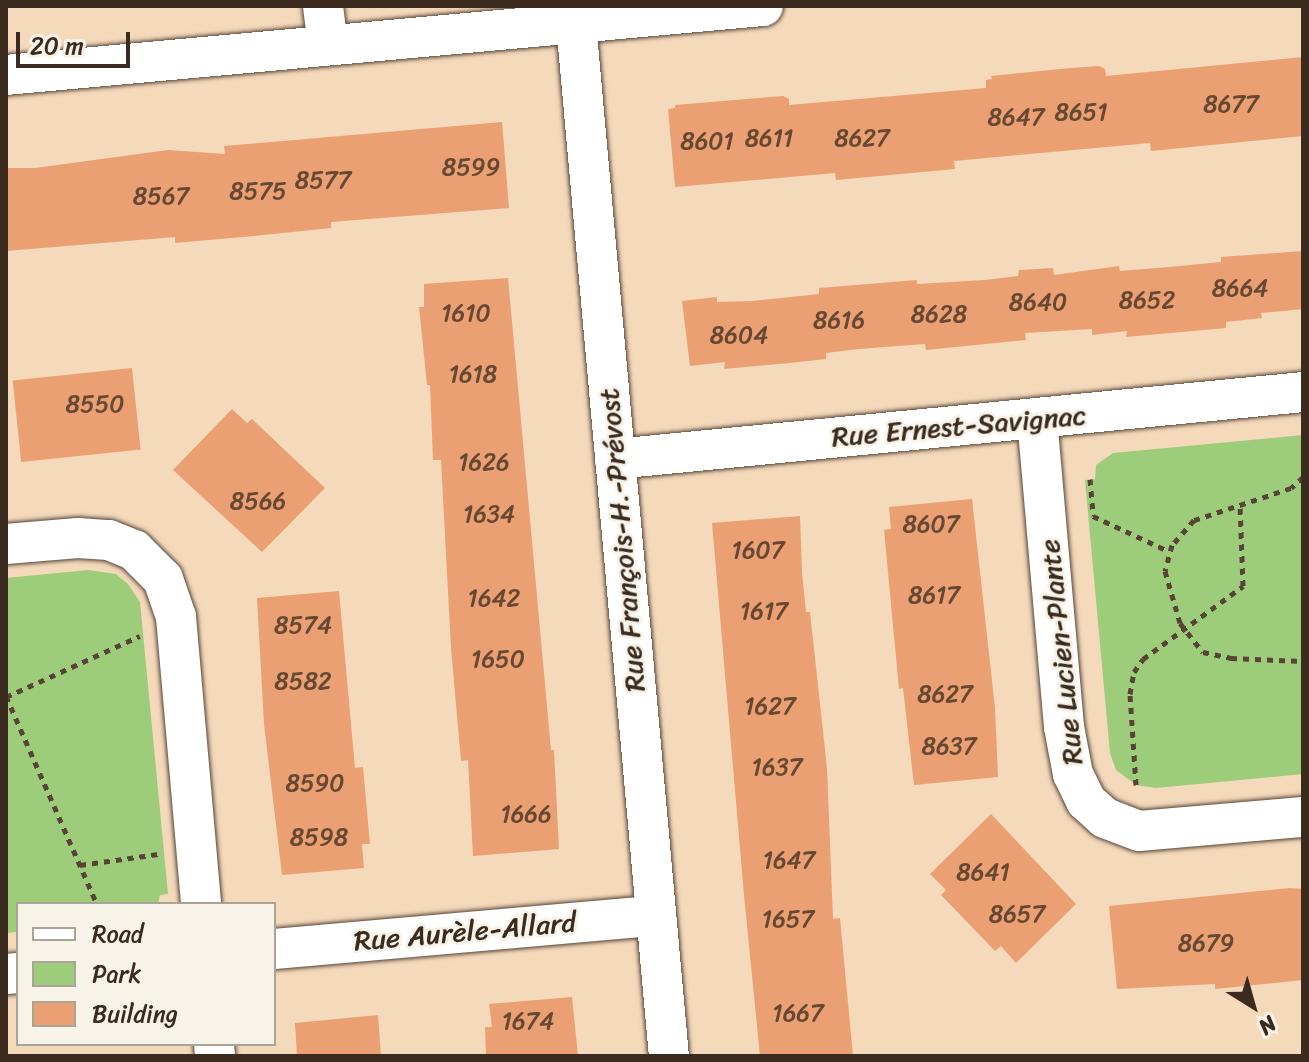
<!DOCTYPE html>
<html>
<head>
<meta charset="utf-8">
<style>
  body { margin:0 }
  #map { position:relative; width:1309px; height:1062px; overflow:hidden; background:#f4d9bb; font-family:Sriracha,sans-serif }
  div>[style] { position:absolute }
  .green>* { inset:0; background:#9dcc7b }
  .building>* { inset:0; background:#eaa072; transform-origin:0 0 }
  .path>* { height:5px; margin-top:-2.5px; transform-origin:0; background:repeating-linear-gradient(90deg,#574436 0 6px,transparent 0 12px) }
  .roads { filter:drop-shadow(0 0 2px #574436) drop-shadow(0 0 2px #574436) }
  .minor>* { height:40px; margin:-20px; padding:0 20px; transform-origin:20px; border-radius:20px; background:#fff }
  span { translate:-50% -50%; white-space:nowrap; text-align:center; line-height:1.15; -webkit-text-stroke:6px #f7f3e8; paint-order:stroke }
  .number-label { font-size:24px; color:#674833 }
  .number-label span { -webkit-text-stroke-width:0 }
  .street-label { font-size:28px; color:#3b2a1e }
  .frame { position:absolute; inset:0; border:8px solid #3b2a1e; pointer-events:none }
  .legend { position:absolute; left:16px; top:902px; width:260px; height:144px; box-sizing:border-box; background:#f7f3e8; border:2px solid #aca397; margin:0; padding:10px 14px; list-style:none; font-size:24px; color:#3b2a1e }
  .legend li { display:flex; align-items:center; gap:16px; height:40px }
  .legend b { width:40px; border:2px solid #aca397 }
  .north { position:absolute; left:1213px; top:966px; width:80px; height:80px; -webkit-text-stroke:6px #f7f3e8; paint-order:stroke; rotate:143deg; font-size:22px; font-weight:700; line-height:32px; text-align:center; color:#3b2a1e }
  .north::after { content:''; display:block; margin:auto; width:28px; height:36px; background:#3b2a1e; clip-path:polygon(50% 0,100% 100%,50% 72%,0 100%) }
  .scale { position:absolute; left:16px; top:32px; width:114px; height:36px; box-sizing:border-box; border:4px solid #3b2a1e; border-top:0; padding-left:10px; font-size:24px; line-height:28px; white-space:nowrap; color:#3b2a1e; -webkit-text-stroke:6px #f7f3e8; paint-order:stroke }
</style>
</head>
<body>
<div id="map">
  <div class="green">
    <i style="clip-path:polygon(1303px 435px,1303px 774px,1156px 788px,1136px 785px,1116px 770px,1110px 753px,1085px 480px,1095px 479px,1096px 465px,1113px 453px)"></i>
    <i style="clip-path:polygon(88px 570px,116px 574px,128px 584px,140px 602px,168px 894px,160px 895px,158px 904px,18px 904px,18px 932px,6px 933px,6px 578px)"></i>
  </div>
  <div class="building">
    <i style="clip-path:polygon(1303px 57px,1303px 136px,1151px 151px,1150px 143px,954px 161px,955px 169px,836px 180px,835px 173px,675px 187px,668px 109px,675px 108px,675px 105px,783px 96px,789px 99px,789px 105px,986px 88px,986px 80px,992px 79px,991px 76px,1070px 68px,1099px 66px,1105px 69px,1106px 76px)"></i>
    <i style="clip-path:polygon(502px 122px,509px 208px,331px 222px,331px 228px,254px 236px,175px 243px,175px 237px,6px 251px,6px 168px,35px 168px,168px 150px,225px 154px,224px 146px)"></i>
    <i style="clip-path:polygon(1303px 251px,1303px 309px,1261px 313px,1262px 318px,1226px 322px,1226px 328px,1126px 337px,1127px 331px,1092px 335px,1092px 329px,1025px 333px,1026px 340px,926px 350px,925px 344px,859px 349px,826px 353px,826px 359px,790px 363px,724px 369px,725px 362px,690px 366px,682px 301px,717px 297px,717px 302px,752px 301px,819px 294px,819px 288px,917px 280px,917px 284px,985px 280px,1018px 276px,1019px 270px,1053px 268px,1054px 275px,1119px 266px,1120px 271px,1169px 267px,1221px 262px,1221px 257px)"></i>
    <i style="clip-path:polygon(508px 278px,551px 750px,554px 750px,559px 849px,473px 856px,468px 760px,461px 761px,451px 648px,441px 460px,433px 460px,430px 385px,427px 385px,419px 307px,424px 307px,424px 284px)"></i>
    <i style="left:132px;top:368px;width:82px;height:120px;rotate:84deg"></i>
    <i style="clip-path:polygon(232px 409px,247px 423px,252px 419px,325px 488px,262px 552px,173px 470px)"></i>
    <i style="clip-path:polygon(972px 499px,995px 708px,998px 777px,914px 785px,903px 688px,899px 689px,884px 530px,891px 529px,889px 507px)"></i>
    <i style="clip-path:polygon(800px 516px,802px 573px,806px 612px,810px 612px,827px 768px,833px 919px,840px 918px,853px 1056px,760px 1056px,744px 895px,712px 523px)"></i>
    <i style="clip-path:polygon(339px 591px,355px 768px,363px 767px,370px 844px,362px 844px,364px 868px,282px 875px,264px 724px,257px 598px)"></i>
    <i style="clip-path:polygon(991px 814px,1076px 904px,1016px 963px,1001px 946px,995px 951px,941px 895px,946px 890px,930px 874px)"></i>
    <i style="clip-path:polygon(1290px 888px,1303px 889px,1303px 980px,1215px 989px,1215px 984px,1117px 989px,1109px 906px)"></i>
    <i style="clip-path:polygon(572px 997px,578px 1056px,486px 1056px,485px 1027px,492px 1027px,489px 1004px)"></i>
    <i style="clip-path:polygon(378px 1015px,381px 1056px,297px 1056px,295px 1023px)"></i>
  </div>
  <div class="path">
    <i style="left:1303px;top:477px;width:16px;rotate:137deg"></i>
    <i style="left:1291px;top:488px;width:102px;rotate:161.7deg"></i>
    <i style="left:1194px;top:520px;width:33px;rotate:131deg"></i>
    <i style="left:1172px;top:545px;width:27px;rotate:105deg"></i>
    <i style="left:1165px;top:571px;width:54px;rotate:73.9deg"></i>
    <i style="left:1180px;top:623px;width:37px;rotate:52deg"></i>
    <i style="left:1203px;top:652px;width:29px;rotate:12deg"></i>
    <i style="left:1231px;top:658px;width:72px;rotate:2.4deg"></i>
    <i style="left:1090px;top:479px;width:37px;rotate:85deg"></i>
    <i style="left:1093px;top:516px;width:83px;rotate:25deg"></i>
    <i style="left:6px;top:696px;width:227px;rotate:66.4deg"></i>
    <i style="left:6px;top:697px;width:147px;rotate:-24.5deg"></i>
    <i style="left:1136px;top:785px;width:91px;rotate:-93.8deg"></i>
    <i style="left:1130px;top:694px;width:22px;rotate:-80deg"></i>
    <i style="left:1134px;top:672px;width:16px;rotate:-55deg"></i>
    <i style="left:1143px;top:659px;width:124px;rotate:-36.1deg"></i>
    <i style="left:1243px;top:586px;width:83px;rotate:-92.1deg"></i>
    <i style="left:80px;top:865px;width:79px;rotate:-8deg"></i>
  </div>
  <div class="roads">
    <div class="minor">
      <i style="left:323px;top:6px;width:39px;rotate:83deg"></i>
      <i style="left:576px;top:23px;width:1037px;rotate:84.86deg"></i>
      <i style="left:6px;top:75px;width:760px;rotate:-5.21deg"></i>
      <i style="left:1037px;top:418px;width:310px;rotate:85deg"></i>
      <i style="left:1064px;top:727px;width:48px;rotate:79.2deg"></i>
      <i style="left:1073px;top:774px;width:30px;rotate:64deg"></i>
      <i style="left:1086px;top:801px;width:25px;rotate:42deg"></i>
      <i style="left:1105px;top:818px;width:36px;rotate:21deg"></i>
      <i style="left:1139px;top:831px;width:165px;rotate:-4.9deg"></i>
      <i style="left:615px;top:459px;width:691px;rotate:-5.56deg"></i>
      <i style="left:6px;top:544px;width:72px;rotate:-4.8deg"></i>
      <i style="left:78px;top:538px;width:31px;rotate:4deg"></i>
      <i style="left:109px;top:540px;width:27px;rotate:22deg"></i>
      <i style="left:134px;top:550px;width:41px;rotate:45deg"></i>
      <i style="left:163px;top:579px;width:40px;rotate:71.1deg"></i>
      <i style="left:176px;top:617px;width:288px;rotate:85deg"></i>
      <i style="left:274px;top:949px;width:382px;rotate:-5deg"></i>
      <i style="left:6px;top:974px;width:12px;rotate:-5deg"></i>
      <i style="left:214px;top:1044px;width:12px;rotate:85deg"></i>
    </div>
  </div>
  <div class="number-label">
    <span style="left:1231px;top:105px">8677</span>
    <span style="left:1081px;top:113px">8651</span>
    <span style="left:1016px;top:118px">8647</span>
    <span style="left:769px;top:139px">8611</span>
    <span style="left:862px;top:139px">8627</span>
    <span style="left:707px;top:142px">8601</span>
    <span style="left:471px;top:168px">8599</span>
    <span style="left:323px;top:181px">8577</span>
    <span style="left:258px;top:192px">8575</span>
    <span style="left:161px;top:197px">8567</span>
    <span style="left:1240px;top:289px">8664</span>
    <span style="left:1147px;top:301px">8652</span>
    <span style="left:1038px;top:303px">8640</span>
    <span style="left:466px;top:314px">1610</span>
    <span style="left:939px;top:315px">8628</span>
    <span style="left:839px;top:321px">8616</span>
    <span style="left:739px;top:336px">8604</span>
    <span style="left:473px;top:375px">1618</span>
    <span style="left:95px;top:405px">8550</span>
    <span style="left:484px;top:463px">1626</span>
    <span style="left:258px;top:502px">8566</span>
    <span style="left:489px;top:515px">1634</span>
    <span style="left:931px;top:525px">8607</span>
    <span style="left:758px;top:551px">1607</span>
    <span style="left:934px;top:596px">8617</span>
    <span style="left:494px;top:599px">1642</span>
    <span style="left:764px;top:612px">1617</span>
    <span style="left:303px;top:626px">8574</span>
    <span style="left:498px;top:660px">1650</span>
    <span style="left:303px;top:682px">8582</span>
    <span style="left:945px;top:695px">8627</span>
    <span style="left:770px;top:707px">1627</span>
    <span style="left:949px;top:747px">8637</span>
    <span style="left:777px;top:768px">1637</span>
    <span style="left:315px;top:784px">8590</span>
    <span style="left:526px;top:815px">1666</span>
    <span style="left:319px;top:838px">8598</span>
    <span style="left:789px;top:861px">1647</span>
    <span style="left:983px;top:873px">8641</span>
    <span style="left:1017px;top:915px">8657</span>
    <span style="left:788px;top:920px">1657</span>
    <span style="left:1206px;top:944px">8679</span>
    <span style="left:798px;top:1014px">1667</span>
    <span style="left:528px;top:1022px">1674</span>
  </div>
  <div class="street-label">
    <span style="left:959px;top:426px;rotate:-5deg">Rue Ernest-Savignac</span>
    <span style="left:622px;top:540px;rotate:-95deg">Rue François-H.-Prévost</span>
    <span style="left:1061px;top:652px;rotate:-96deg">Rue Lucien-Plante</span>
    <span style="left:465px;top:932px;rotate:-5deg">Rue Aurèle-Allard</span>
  </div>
  <div class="frame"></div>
  <ul class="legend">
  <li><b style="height:10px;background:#fff"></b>Road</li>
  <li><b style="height:22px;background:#9dcc7b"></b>Park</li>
  <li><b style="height:22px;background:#eaa072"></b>Building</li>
  </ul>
  <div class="north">N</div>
  <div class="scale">20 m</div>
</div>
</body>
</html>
